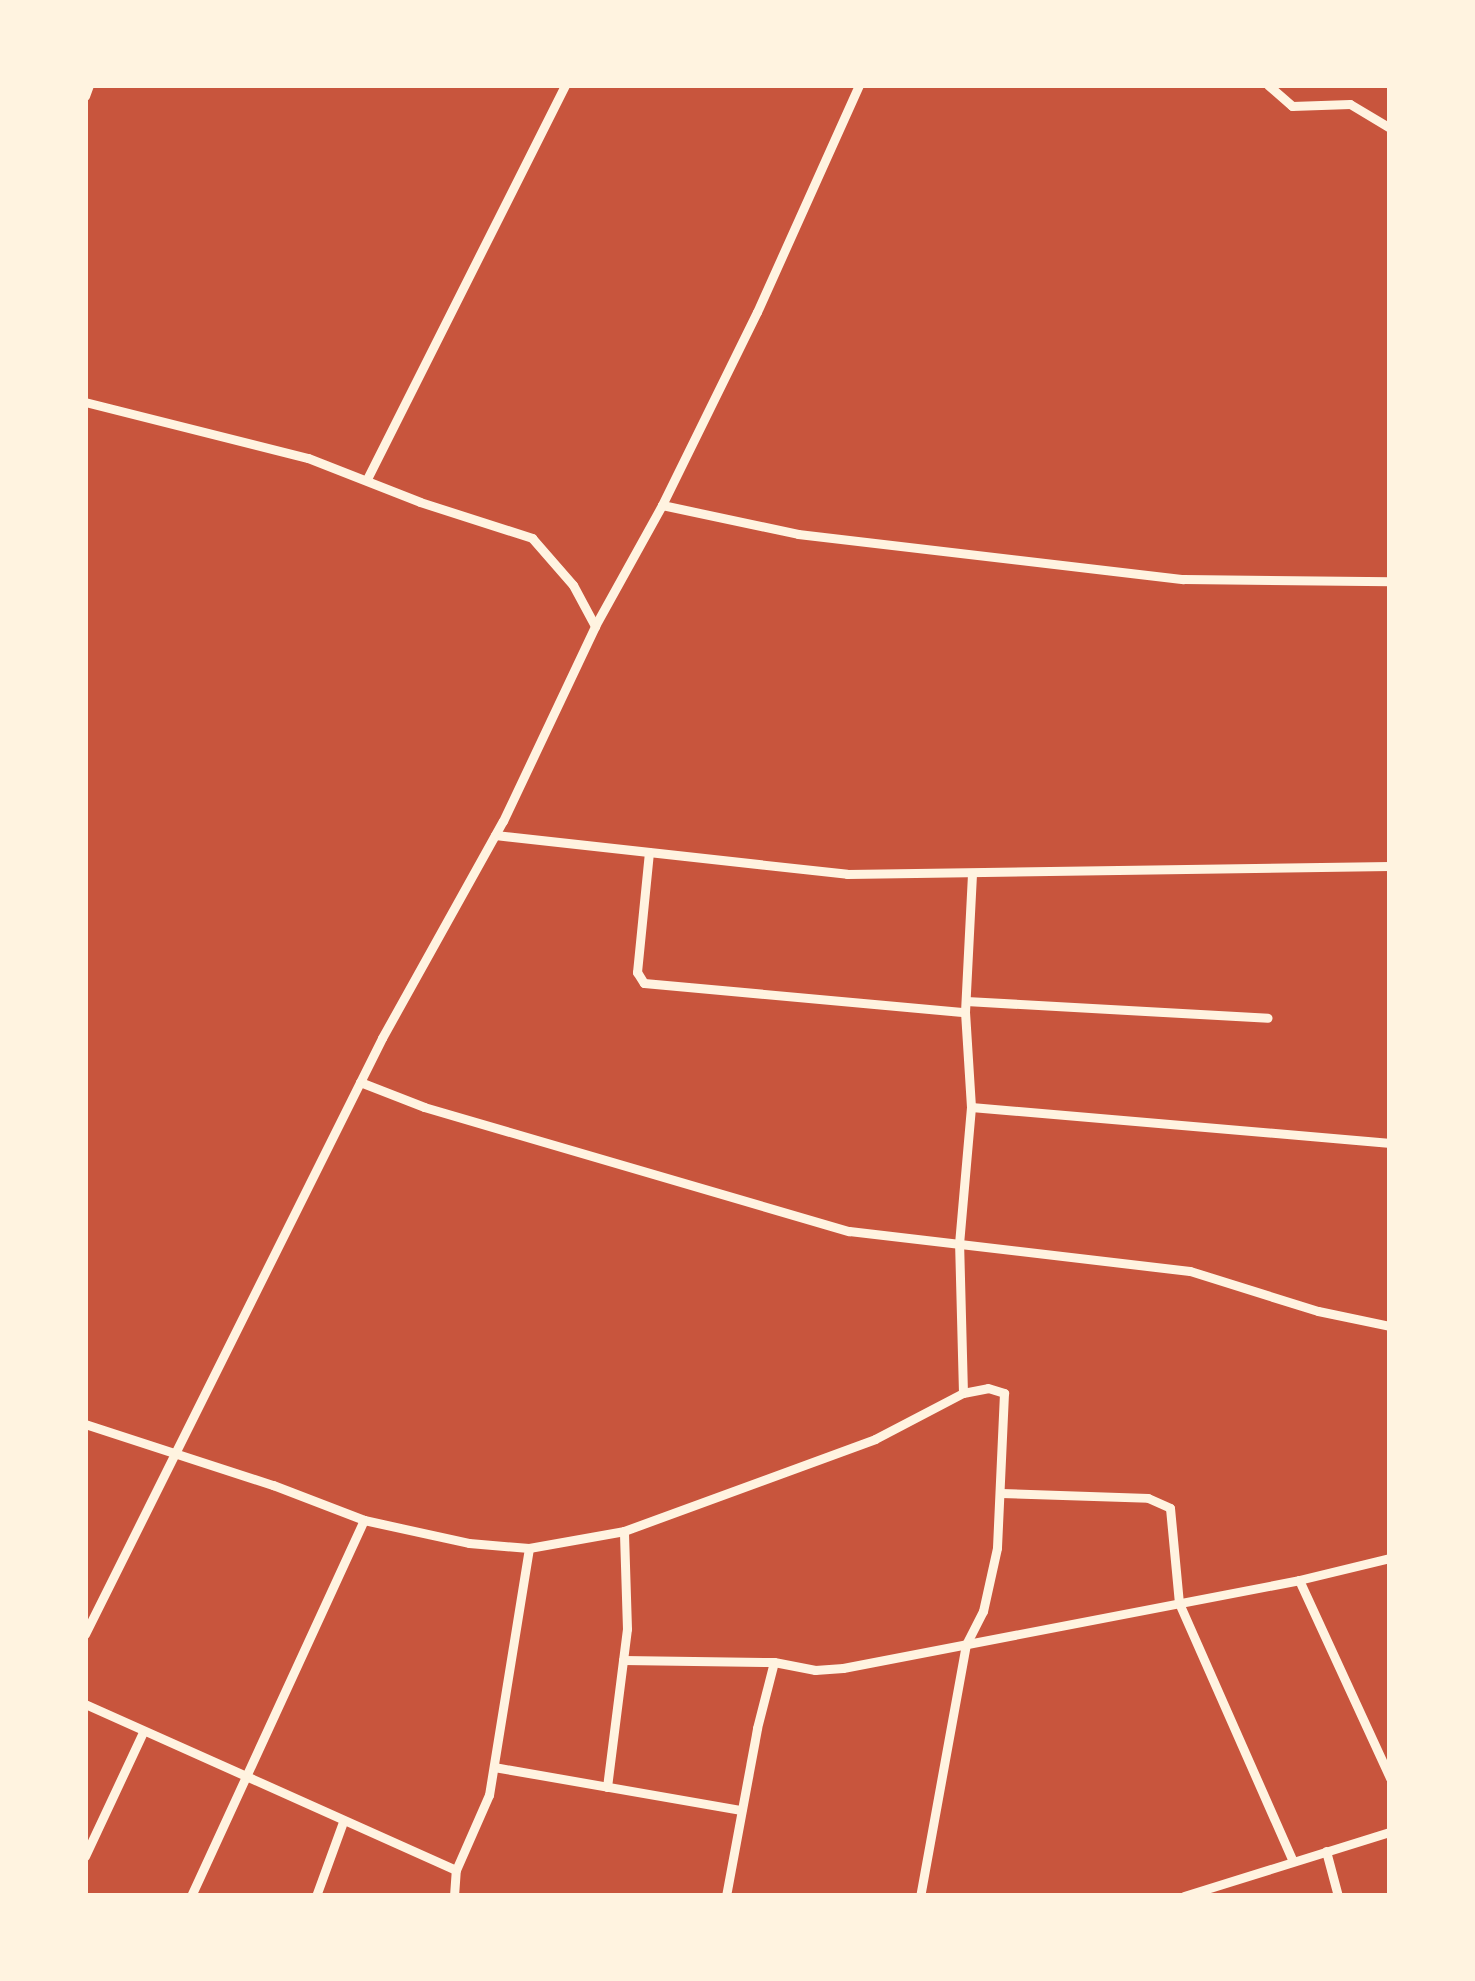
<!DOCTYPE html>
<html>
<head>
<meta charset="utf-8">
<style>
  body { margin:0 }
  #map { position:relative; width:1475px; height:1981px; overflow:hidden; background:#c8553d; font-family:"Fira Sans",sans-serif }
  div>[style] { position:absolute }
  .minor>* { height:9px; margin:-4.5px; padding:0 4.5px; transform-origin:4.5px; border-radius:4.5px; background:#fff3e0 }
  span { translate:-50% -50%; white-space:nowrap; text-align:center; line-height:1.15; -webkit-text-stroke:9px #fff3e0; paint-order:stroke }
  .frame { position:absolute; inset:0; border:88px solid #fff3e0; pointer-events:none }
</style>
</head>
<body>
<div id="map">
  <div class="minor">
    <i style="left:1268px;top:85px;width:32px;rotate:41deg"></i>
    <i style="left:1292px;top:106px;width:58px;rotate:-2deg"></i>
    <i style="left:1350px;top:104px;width:47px;rotate:31deg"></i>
    <i style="left:85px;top:96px;width:12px;rotate:-70deg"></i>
    <i style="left:85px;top:402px;width:230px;rotate:14.1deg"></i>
    <i style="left:308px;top:458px;width:120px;rotate:21.4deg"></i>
    <i style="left:420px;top:502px;width:118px;rotate:17.8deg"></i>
    <i style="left:532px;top:538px;width:62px;rotate:48.9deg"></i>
    <i style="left:573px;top:585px;width:47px;rotate:61.8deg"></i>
    <i style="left:367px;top:479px;width:441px;rotate:-63.3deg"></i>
    <i style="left:662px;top:505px;width:139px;rotate:12deg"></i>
    <i style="left:798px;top:534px;width:388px;rotate:6.7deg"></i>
    <i style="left:1183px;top:579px;width:207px;rotate:0.6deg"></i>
    <i style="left:495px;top:835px;width:354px;rotate:6.3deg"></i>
    <i style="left:847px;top:874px;width:543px;rotate:-0.84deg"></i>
    <i style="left:649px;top:852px;width:121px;rotate:95.7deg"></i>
    <i style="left:637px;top:972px;width:13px;rotate:58deg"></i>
    <i style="left:644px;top:983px;width:322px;rotate:5.2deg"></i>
    <i style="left:966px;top:1001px;width:302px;rotate:3.2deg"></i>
    <i style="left:360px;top:1082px;width:69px;rotate:21.3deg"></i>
    <i style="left:424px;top:1107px;width:443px;rotate:16.3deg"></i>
    <i style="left:849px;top:1231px;width:343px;rotate:6.7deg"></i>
    <i style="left:1190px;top:1271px;width:134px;rotate:17.4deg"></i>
    <i style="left:1318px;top:1311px;width:74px;rotate:11.8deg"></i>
    <i style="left:971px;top:1107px;width:421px;rotate:4.9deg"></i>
    <i style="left:963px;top:1393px;width:149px;rotate:-91.5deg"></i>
    <i style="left:959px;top:1244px;width:138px;rotate:-85deg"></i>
    <i style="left:971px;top:1107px;width:95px;rotate:-93.6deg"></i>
    <i style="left:965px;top:1012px;width:138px;rotate:-87.1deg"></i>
    <i style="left:85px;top:1424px;width:198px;rotate:18deg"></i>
    <i style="left:273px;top:1485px;width:97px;rotate:21deg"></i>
    <i style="left:364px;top:1520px;width:107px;rotate:12.4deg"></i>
    <i style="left:469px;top:1543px;width:60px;rotate:4.8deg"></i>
    <i style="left:529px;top:1548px;width:97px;rotate:-10.1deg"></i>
    <i style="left:624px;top:1531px;width:267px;rotate:-20.1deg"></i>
    <i style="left:875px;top:1439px;width:99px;rotate:-27.6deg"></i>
    <i style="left:963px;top:1393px;width:25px;rotate:-11deg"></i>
    <i style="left:988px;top:1388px;width:17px;rotate:17deg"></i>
    <i style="left:1004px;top:1393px;width:155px;rotate:92.6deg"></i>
    <i style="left:997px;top:1548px;width:65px;rotate:102.5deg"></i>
    <i style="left:983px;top:1611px;width:37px;rotate:117deg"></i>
    <i style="left:966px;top:1644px;width:256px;rotate:100.3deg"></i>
    <i style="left:1001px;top:1493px;width:147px;rotate:1.9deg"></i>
    <i style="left:1148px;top:1498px;width:24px;rotate:24deg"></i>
    <i style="left:1170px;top:1508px;width:95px;rotate:84.6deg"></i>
    <i style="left:1179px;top:1603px;width:282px;rotate:66.2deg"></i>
    <i style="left:1299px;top:1580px;width:218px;rotate:65.3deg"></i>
    <i style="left:85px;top:1634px;width:666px;rotate:-63.51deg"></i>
    <i style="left:382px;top:1038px;width:248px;rotate:-60.9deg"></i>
    <i style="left:503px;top:821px;width:216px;rotate:-64.7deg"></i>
    <i style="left:595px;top:626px;width:138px;rotate:-61deg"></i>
    <i style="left:662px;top:505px;width:215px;rotate:-63.8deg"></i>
    <i style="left:757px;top:312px;width:249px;rotate:-65.8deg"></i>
    <i style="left:623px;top:1660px;width:151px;rotate:0.8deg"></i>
    <i style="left:85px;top:1704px;width:406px;rotate:24.1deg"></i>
    <i style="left:456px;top:1870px;width:82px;rotate:-66.3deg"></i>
    <i style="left:489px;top:1795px;width:250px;rotate:-80.8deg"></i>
    <i style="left:494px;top:1767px;width:251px;rotate:9.9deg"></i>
    <i style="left:607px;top:1787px;width:159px;rotate:-82.8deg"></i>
    <i style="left:627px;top:1629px;width:98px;rotate:-91.8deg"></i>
    <i style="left:1326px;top:1851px;width:47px;rotate:75.1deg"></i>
    <i style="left:85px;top:1856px;width:137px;rotate:-64.9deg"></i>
    <i style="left:191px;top:1896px;width:414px;rotate:-65.3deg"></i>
    <i style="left:316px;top:1896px;width:79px;rotate:-70deg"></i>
    <i style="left:454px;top:1896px;width:26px;rotate:-86deg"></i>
    <i style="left:726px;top:1896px;width:171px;rotate:-79.5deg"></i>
    <i style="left:757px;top:1728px;width:68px;rotate:-75.6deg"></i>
    <i style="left:774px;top:1662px;width:42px;rotate:11deg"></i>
    <i style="left:815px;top:1670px;width:28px;rotate:-4deg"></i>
    <i style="left:843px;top:1668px;width:464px;rotate:-10.9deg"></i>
    <i style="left:1299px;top:1580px;width:94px;rotate:-13.6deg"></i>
    <i style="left:1184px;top:1896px;width:216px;rotate:-17.3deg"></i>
  </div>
  <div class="frame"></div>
</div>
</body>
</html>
